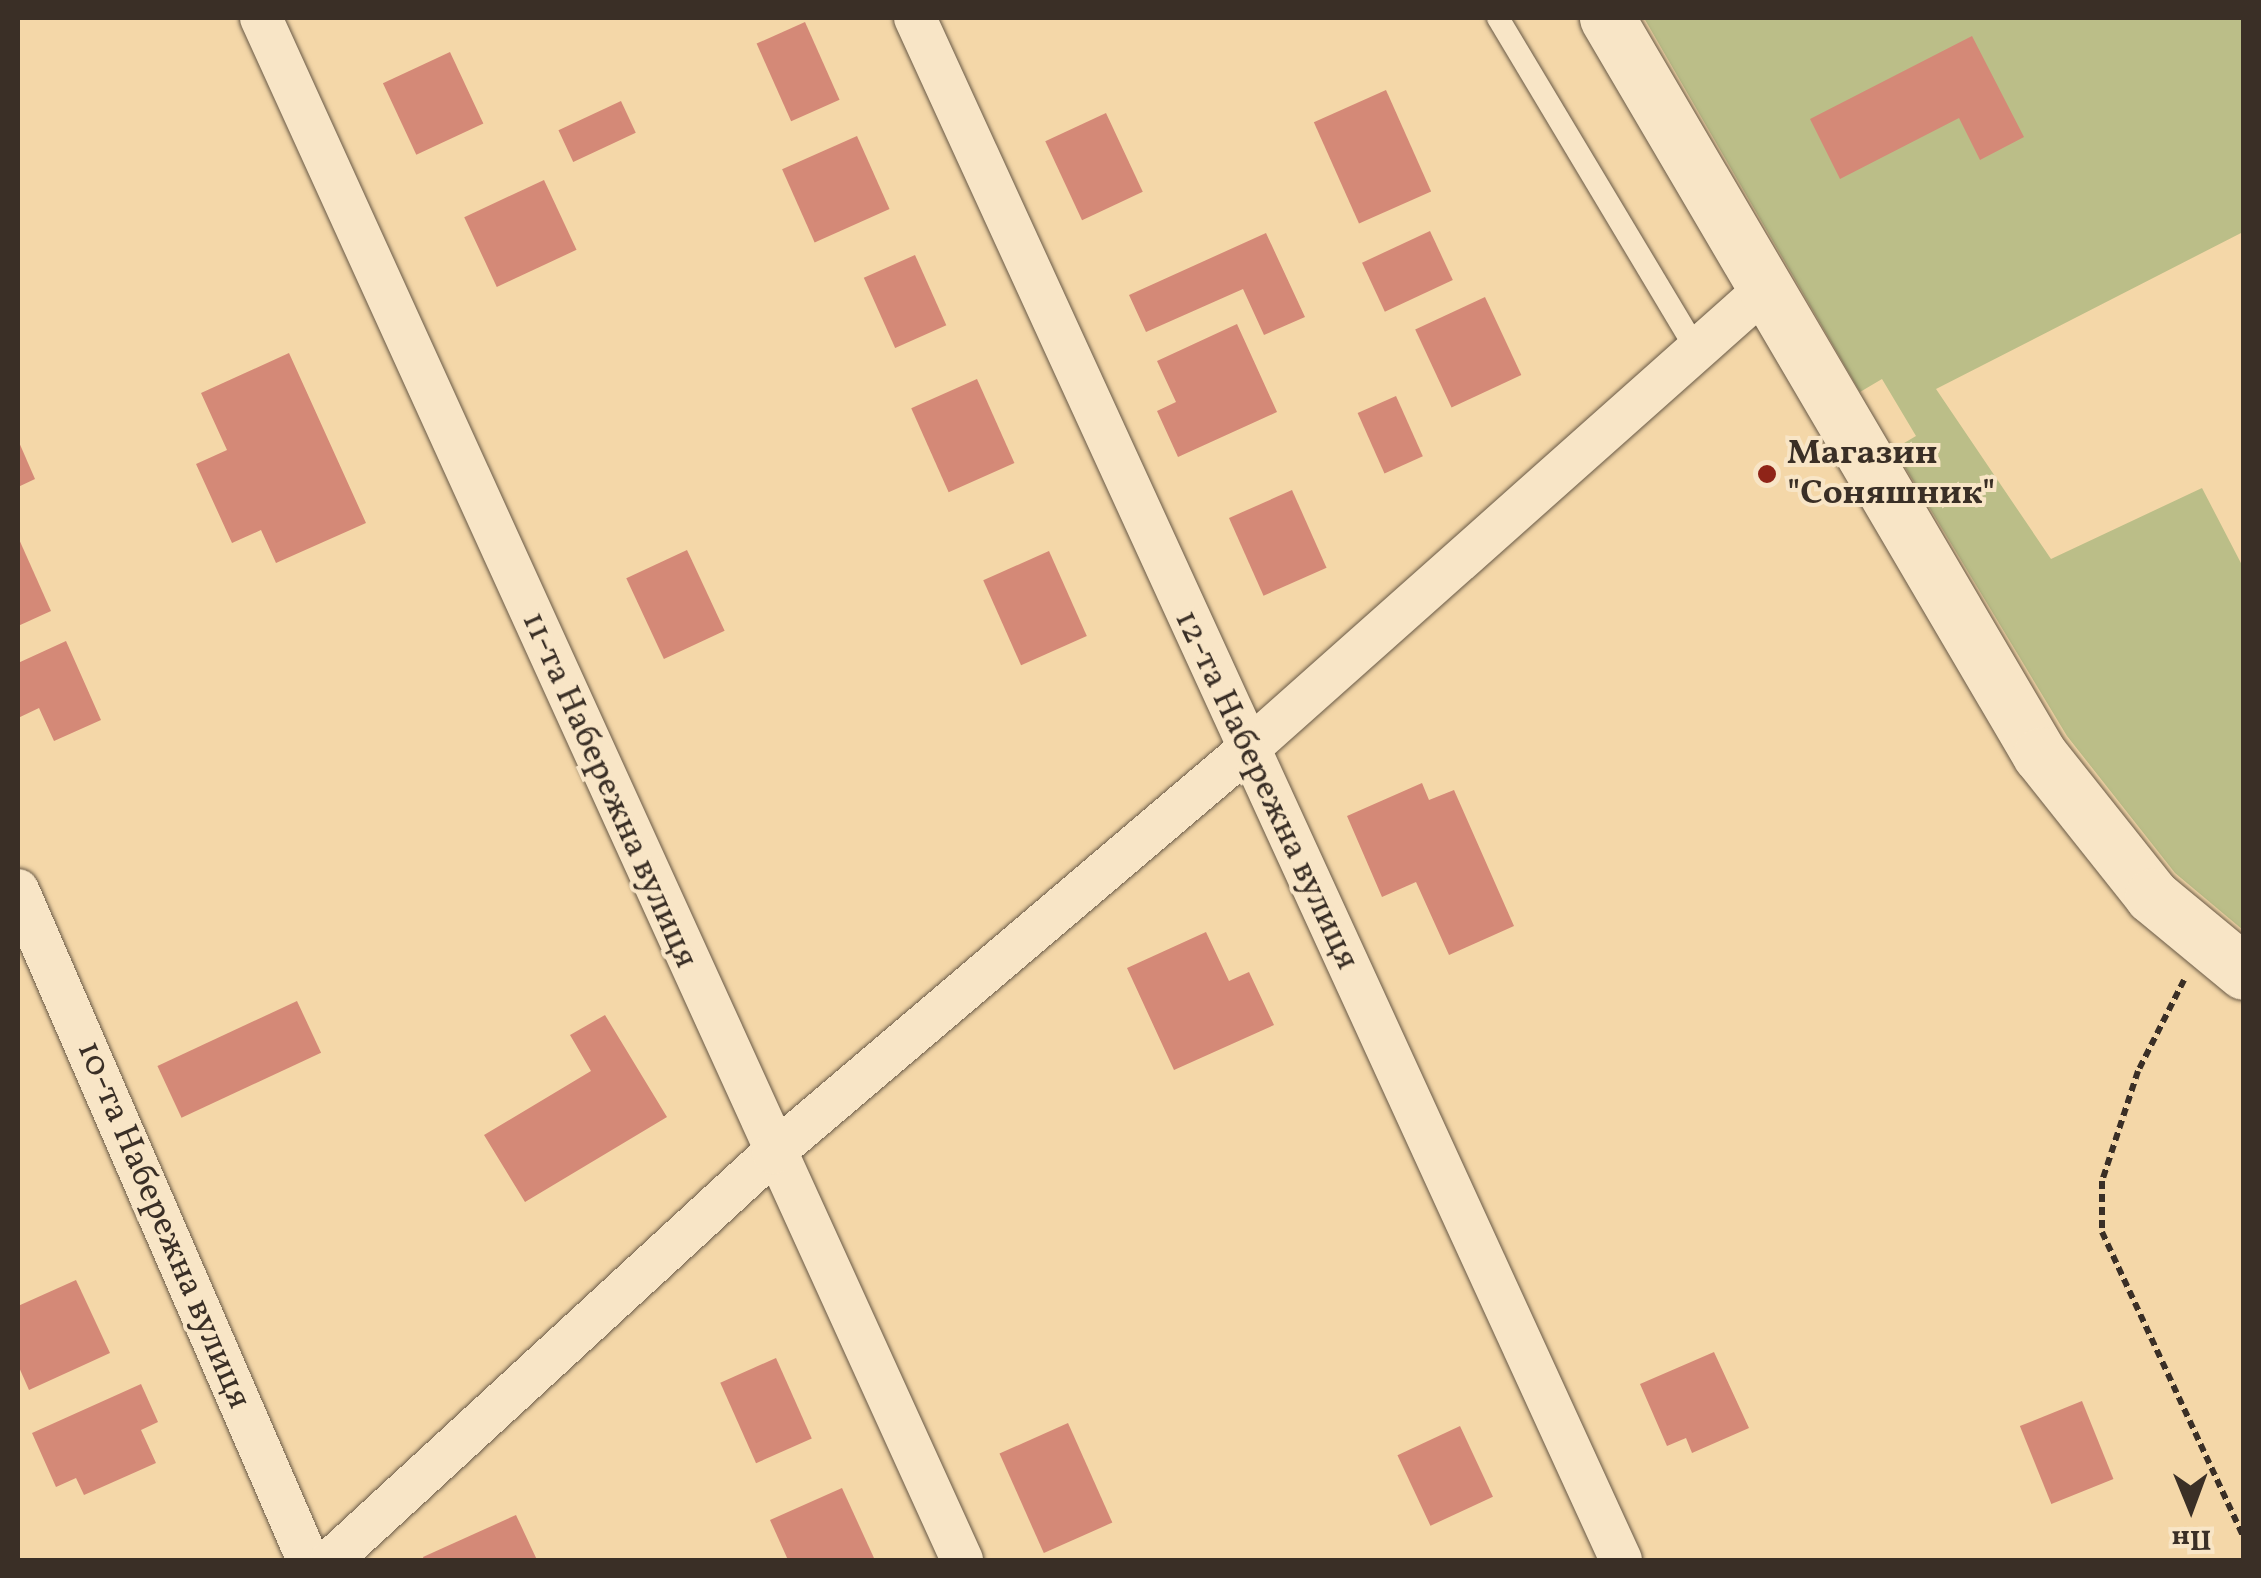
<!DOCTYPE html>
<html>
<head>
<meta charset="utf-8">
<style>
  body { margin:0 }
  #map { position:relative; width:2261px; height:1578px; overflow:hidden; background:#f4d7a8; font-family:Vollkorn,serif }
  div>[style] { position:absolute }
  .green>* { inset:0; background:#bbbe88 }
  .building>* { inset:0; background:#d48977; transform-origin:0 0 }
  .path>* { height:6px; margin-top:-3px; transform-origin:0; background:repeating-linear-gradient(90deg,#3a2f26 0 8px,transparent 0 13px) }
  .roads { filter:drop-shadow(0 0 2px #685946) drop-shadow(0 0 2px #685946) }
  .lane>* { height:22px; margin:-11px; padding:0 11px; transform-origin:11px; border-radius:11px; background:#f8e5c6 }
  .street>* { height:42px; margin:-21px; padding:0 21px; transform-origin:21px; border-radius:21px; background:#f8e5c6 }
  .secondary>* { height:55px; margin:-27.5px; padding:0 27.5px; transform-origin:27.5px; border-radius:27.5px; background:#f8e5c6 }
  .dots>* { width:28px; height:28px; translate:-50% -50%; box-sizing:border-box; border:5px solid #f8e5c6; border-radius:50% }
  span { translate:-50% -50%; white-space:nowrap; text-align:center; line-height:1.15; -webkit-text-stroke:8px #f8e5c6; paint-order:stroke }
  .poi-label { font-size:35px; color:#3a2f26; font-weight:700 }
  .left { translate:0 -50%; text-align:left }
  .street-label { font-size:35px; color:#3a2f26 }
  .frame { position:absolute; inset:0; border:20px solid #3a2f26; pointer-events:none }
  .north { position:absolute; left:2141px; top:1458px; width:100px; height:100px; -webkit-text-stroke:8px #f8e5c6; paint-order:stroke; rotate:179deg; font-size:28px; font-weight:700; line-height:40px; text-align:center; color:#3a2f26 }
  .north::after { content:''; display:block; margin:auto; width:35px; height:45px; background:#3a2f26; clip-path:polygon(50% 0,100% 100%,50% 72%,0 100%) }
</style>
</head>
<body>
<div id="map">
  <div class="green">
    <i style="clip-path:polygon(1644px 18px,2243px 18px,2243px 232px,1936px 389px,2051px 559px,2202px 488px,2243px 567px,2243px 930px,2175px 873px,2067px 736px,1894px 449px,1916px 436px,1882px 379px,1860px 392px)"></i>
  </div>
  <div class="building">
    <i style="left:805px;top:22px;width:85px;height:53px;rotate:66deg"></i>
    <i style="clip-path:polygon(1972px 36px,2024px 137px,1980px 160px,1959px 118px,1840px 179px,1810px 119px)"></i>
    <i style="left:450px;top:52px;width:79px;height:74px;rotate:65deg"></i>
    <i style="left:1386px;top:90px;width:111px;height:79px;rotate:66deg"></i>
    <i style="left:621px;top:101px;width:35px;height:69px;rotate:65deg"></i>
    <i style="left:1106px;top:113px;width:87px;height:67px;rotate:65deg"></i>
    <i style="left:857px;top:136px;width:80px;height:82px;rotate:66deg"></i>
    <i style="left:544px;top:180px;width:77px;height:88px;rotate:65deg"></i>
    <i style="left:1430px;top:231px;width:54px;height:75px;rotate:65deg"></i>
    <i style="clip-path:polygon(1266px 233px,1305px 317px,1264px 335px,1243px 289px,1146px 332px,1129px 295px)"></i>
    <i style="left:915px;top:255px;width:77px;height:56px;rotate:66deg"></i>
    <i style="left:1485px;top:297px;width:86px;height:77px;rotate:65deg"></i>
    <i style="clip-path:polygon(1237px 324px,1277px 412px,1178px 457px,1157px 411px,1176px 402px,1157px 361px)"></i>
    <i style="clip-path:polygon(289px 353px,366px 523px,276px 563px,261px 530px,232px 543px,196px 464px,227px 450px,201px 393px)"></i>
    <i style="left:977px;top:379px;width:92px;height:72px;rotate:66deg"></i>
    <i style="left:1396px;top:396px;width:66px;height:42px;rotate:66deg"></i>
    <i style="clip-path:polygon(18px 440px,35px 479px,18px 487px)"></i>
    <i style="left:1292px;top:490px;width:85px;height:69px;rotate:66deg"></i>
    <i style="clip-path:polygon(18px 537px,51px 611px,18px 626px)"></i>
    <i style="left:687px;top:550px;width:89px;height:67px;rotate:65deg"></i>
    <i style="left:1049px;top:551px;width:93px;height:72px;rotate:66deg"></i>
    <i style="clip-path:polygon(66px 641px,101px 720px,54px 741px,39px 708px,18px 718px,18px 663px)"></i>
    <i style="clip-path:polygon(1422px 783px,1429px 800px,1454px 790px,1514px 926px,1449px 955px,1416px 882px,1382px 897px,1347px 816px)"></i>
    <i style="clip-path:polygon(1206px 932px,1229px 981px,1249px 972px,1274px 1025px,1174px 1070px,1127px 968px)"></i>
    <i style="left:297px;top:1001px;width:57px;height:154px;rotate:65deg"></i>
    <i style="clip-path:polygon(605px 1015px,667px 1117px,525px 1202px,484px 1135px,591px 1071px,570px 1035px)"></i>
    <i style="clip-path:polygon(76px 1280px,110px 1353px,29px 1390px,18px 1365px,18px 1306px)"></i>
    <i style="clip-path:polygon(1714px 1352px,1749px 1428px,1692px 1453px,1686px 1438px,1667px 1446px,1640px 1384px)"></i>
    <i style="left:776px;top:1358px;width:88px;height:61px;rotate:66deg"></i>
    <i style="clip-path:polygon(141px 1384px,158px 1422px,141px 1430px,156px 1463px,84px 1495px,76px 1478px,56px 1487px,32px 1433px)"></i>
    <i style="left:2082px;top:1401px;width:84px;height:67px;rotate:68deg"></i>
    <i style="left:1068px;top:1423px;width:109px;height:75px;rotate:66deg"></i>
    <i style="left:1460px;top:1426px;width:78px;height:69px;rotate:65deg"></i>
    <i style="clip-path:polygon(842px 1488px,874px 1558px,788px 1560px,770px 1520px)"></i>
    <i style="clip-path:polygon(516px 1515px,537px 1560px,424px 1560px,423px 1557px)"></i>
  </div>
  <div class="path">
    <i style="left:2184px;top:980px;width:102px;rotate:116.8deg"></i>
    <i style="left:2138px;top:1071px;width:116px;rotate:108.1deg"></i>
    <i style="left:2102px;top:1181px;width:51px;rotate:90deg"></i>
    <i style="left:2102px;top:1232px;width:337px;rotate:65.1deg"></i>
  </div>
  <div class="roads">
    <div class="lane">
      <i style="left:1498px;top:18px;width:387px;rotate:59.1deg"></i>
    </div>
    <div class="street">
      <i style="left:261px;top:18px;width:1694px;rotate:65.55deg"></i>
      <i style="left:915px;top:18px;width:1696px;rotate:65.4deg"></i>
      <i style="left:18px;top:890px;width:730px;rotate:66.6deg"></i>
      <i style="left:331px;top:1560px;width:601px;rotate:-42.64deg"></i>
      <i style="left:773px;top:1153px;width:622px;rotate:-40.37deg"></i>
      <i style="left:1247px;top:750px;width:691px;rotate:-41.65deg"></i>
    </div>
    <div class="secondary">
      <i style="left:1607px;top:18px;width:855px;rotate:59.57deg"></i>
      <i style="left:2040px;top:755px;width:180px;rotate:51.5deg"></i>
      <i style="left:2152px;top:896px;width:119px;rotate:39.6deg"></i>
    </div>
  </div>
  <div class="dots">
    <i style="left:1767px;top:474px;background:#8f2418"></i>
  </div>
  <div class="poi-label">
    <span class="left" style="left:1787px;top:474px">Магазин<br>"Соняшник"</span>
  </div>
  <div class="street-label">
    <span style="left:609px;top:790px;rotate:66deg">11-та Набережна вулиця</span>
    <span style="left:1266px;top:790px;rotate:65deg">12-та Набережна вулиця</span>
    <span style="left:163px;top:1225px;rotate:67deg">10-та Набережна вулиця</span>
  </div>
  <div class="frame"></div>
  <div class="north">Пн</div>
</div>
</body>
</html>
